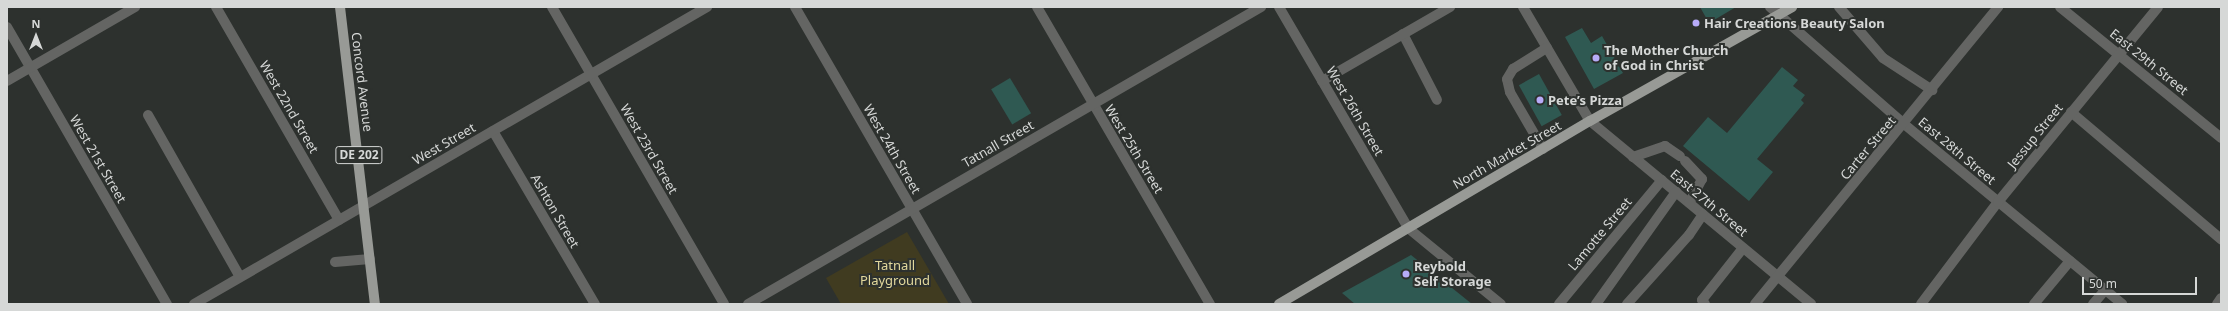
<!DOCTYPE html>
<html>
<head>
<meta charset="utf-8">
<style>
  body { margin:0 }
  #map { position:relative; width:2228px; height:311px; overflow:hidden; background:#2d312e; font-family:"Noto Sans",sans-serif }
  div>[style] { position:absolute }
  .green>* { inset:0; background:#403b20 }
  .building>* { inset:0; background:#2f5952; transform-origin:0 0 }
  .minor>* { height:10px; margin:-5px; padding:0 5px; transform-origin:5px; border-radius:5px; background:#646563 }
  .major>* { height:10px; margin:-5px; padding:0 5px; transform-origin:5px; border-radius:5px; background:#989a96 }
  .dots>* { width:11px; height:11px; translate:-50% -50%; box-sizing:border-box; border:2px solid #2d312e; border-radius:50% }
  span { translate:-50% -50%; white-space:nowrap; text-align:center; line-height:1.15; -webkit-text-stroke:4px #2d312e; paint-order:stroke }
  .shield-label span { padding:1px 3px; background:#2d312e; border:1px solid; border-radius:3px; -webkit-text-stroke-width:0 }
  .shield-label { font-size:12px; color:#d6d8d7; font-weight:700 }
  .poi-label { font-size:13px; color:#d6d8d7; font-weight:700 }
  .left { translate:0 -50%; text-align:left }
  .street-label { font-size:13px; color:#d6d8d7 }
  .park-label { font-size:13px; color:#e2d89c }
  .frame { position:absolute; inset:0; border:8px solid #d6d8d7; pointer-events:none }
  .north { position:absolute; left:16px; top:16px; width:40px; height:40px; -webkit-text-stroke:3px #2d312e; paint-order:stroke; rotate:0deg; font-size:11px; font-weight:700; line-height:16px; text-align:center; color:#d6d8d7 }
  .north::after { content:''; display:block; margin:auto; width:14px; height:18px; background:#d6d8d7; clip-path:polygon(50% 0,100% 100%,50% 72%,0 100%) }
  .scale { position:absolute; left:2082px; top:277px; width:115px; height:18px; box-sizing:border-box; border:2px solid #d6d8d7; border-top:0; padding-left:5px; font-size:12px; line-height:14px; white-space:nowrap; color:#d6d8d7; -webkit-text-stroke:3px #2d312e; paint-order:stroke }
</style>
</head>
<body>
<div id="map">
  <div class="green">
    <i style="clip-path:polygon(907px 232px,949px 304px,841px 304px,826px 278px)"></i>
  </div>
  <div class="building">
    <i style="clip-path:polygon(1700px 7px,1736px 7px,1709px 23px)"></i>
    <i style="clip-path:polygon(1582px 28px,1591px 43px,1602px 36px,1623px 73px,1594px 89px,1565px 37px)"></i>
    <i style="clip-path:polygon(1782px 67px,1798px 80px,1793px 86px,1805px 95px,1801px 100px,1804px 103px,1757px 159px,1773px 172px,1749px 201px,1683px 146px,1708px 117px,1727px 133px)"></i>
    <i style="left:1539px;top:74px;width:47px;height:23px;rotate:61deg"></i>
    <i style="left:1010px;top:78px;width:41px;height:22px;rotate:59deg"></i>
    <i style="clip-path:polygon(1411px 255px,1472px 304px,1355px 304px,1342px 293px)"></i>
  </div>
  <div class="minor">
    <i style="left:216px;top:7px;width:246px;rotate:60deg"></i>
    <i style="left:552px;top:7px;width:343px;rotate:59.9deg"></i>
    <i style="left:795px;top:7px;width:343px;rotate:59.9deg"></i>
    <i style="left:1037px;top:7px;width:344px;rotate:59.8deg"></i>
    <i style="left:1279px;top:7px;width:256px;rotate:59.7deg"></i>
    <i style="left:1408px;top:228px;width:120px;rotate:39.3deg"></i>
    <i style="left:1523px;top:7px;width:132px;rotate:59.6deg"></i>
    <i style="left:1590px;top:121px;width:287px;rotate:39.6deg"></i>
    <i style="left:1770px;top:7px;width:178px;rotate:41.1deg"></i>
    <i style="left:1904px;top:124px;width:283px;rotate:39.5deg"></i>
    <i style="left:1839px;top:7px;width:67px;rotate:49.2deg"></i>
    <i style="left:1883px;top:58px;width:59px;rotate:33.1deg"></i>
    <i style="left:2060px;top:7px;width:208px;rotate:39.1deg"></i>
    <i style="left:7px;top:27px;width:320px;rotate:60deg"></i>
    <i style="left:1403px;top:34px;width:74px;rotate:62.7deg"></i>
    <i style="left:7px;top:81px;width:148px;rotate:-30deg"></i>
    <i style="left:1322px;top:81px;width:148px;rotate:-30deg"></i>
    <i style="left:2071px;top:112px;width:197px;rotate:40.3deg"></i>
    <i style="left:148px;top:115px;width:186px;rotate:60.4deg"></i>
    <i style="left:493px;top:131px;width:201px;rotate:59.5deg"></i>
    <i style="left:1543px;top:149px;width:66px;rotate:-120.1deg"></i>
    <i style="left:1510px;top:92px;width:13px;rotate:-103deg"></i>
    <i style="left:1507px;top:79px;width:12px;rotate:-59deg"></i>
    <i style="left:1513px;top:69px;width:40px;rotate:-32deg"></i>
    <i style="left:1633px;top:157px;width:34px;rotate:-19deg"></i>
    <i style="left:1665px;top:146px;width:18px;rotate:34deg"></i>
    <i style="left:1685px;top:161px;width:25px;rotate:47deg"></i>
    <i style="left:1702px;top:179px;width:27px;rotate:118deg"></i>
    <i style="left:335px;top:262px;width:35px;rotate:-5deg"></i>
    <i style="left:194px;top:304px;width:593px;rotate:-30.07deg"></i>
    <i style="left:748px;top:304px;width:593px;rotate:-30.07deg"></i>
    <i style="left:1559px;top:304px;width:161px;rotate:-50.3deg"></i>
    <i style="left:1596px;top:304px;width:138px;rotate:-54.5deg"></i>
    <i style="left:1627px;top:304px;width:93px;rotate:-48.1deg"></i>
    <i style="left:1689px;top:235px;width:25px;rotate:-56deg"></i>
    <i style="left:1705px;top:304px;width:5px;rotate:-127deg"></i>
    <i style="left:1702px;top:300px;width:66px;rotate:-51.7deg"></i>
    <i style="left:1755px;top:304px;width:384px;rotate:-50.7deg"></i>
    <i style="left:1921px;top:304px;width:128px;rotate:-53deg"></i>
    <i style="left:1998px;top:202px;width:252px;rotate:-50.6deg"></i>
    <i style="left:2034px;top:304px;width:56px;rotate:-50.1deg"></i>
    <i style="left:2093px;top:304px;width:18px;rotate:-49deg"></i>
    <i style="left:2217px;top:304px;width:7px;rotate:-56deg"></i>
  </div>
  <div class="major">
    <i style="left:340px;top:7px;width:299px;rotate:83.3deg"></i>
    <i style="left:1279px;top:304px;width:361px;rotate:-30.5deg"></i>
    <i style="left:1590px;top:121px;width:232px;rotate:-29.4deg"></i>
  </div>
  <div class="dots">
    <i style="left:1696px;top:23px;background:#b7abf8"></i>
    <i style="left:1596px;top:58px;background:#b7abf8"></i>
    <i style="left:1540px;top:100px;background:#b7abf8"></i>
    <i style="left:1406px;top:274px;background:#b7abf8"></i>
  </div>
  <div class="shield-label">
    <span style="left:359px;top:155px">DE 202</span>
  </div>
  <div class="poi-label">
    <span class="left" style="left:1704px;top:23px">Hair Creations Beauty Salon</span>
    <span class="left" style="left:1604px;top:58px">The Mother Church<br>of God in Christ</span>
    <span class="left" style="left:1548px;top:100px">Pete’s Pizza</span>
    <span class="left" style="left:1414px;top:274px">Reybold<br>Self Storage</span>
  </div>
  <div class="street-label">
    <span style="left:2149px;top:62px;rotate:39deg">East 29th Street</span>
    <span style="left:362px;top:82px;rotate:83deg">Concord Avenue</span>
    <span style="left:289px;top:107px;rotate:60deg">West 22nd Street</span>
    <span style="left:1355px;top:111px;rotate:60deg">West 26th Street</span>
    <span style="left:2035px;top:136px;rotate:-51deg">Jessup Street</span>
    <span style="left:444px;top:144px;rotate:-30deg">West Street</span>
    <span style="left:998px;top:144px;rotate:-30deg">Tatnall Street</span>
    <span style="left:1868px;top:148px;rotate:-50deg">Carter Street</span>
    <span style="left:649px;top:149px;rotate:60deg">West 23rd Street</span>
    <span style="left:892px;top:149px;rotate:60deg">West 24th Street</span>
    <span style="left:1134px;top:149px;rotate:59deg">West 25th Street</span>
    <span style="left:1957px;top:151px;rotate:40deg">East 28th Street</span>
    <span style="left:1507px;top:155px;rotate:-30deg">North Market Street</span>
    <span style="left:98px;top:159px;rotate:60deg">West 21st Street</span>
    <span style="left:1709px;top:203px;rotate:40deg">East 27th Street</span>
    <span style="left:555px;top:211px;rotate:60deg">Ashton Street</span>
    <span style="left:1600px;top:234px;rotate:-50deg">Lamotte Street</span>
  </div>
  <div class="park-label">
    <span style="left:895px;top:273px">Tatnall<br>Playground</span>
  </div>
  <div class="frame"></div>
  <div class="north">N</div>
  <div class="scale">50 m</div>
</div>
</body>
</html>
